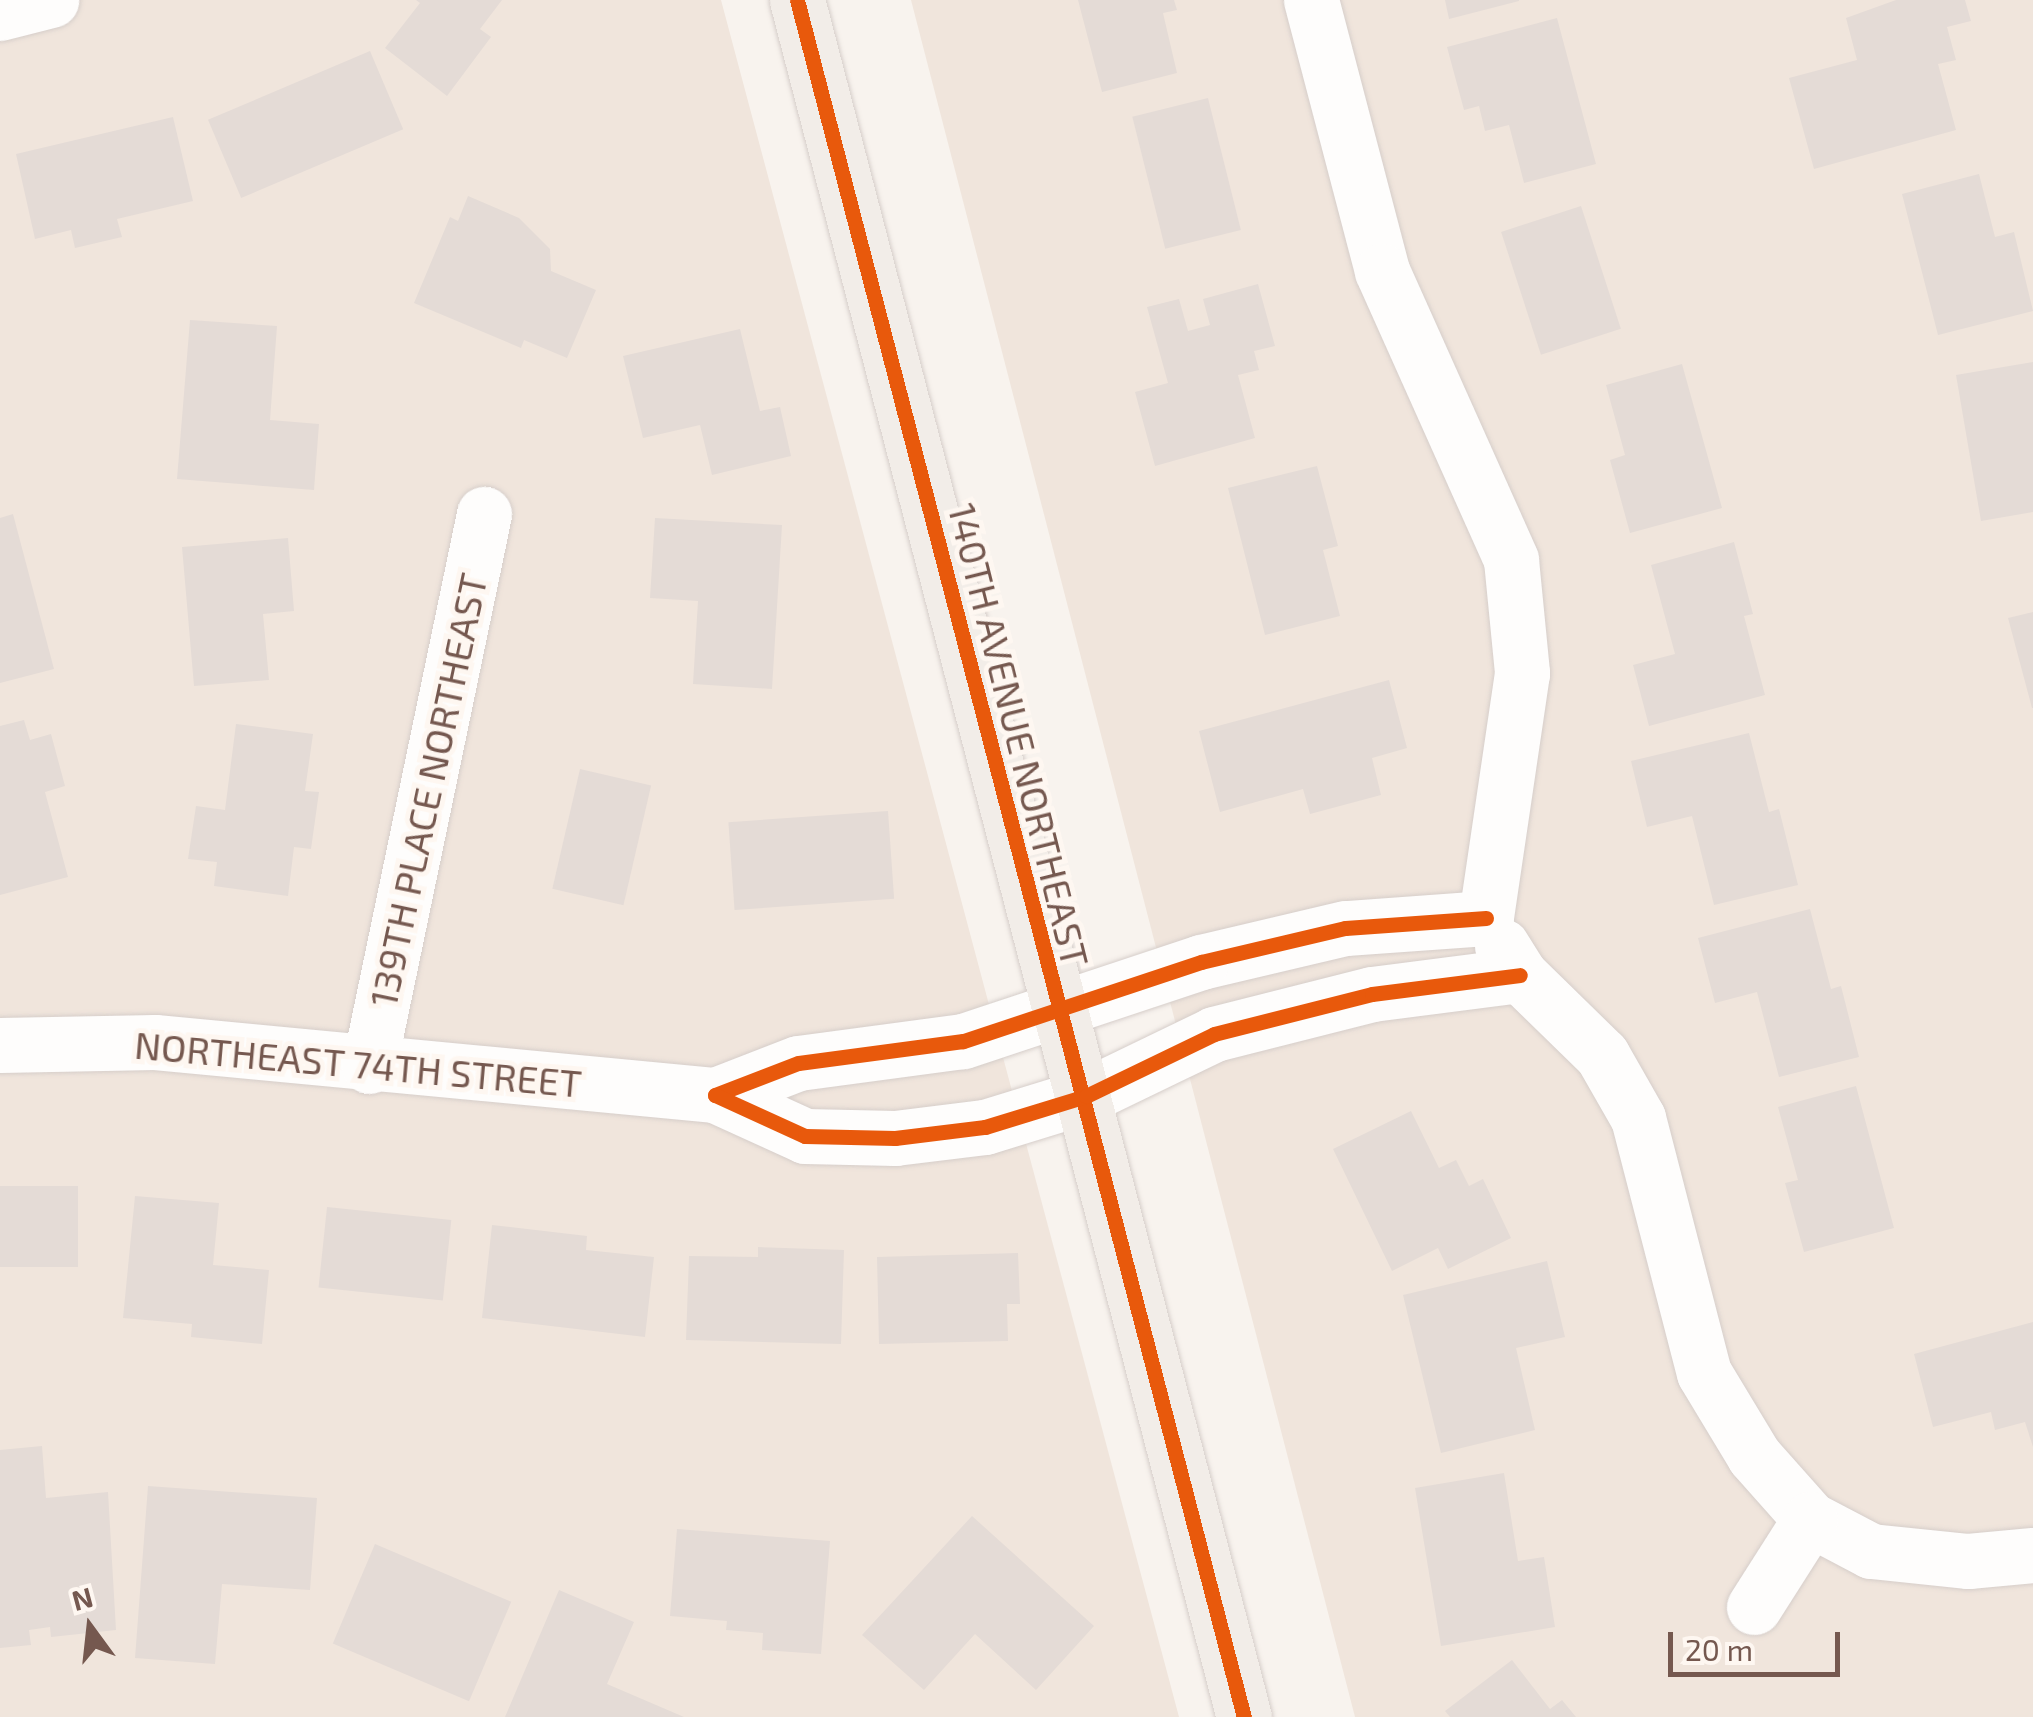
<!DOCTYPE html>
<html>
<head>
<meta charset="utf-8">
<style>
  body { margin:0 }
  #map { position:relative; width:2033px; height:1717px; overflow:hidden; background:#f8f3ee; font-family:"Exo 2",sans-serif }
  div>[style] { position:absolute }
  .residential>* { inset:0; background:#f0e5dc }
  .building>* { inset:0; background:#e4dbd6; transform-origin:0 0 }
  .roads { filter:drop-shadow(0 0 2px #d6ceca) drop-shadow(0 0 2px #d6ceca) }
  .minor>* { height:55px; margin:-27.5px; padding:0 27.5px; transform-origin:27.5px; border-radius:27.5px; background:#fefdfc }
  .major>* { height:55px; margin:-27.5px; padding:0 27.5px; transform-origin:27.5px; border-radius:27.5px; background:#f2ede8 }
  .cycleway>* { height:15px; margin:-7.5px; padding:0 7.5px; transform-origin:7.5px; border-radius:7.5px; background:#e8590c }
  span { translate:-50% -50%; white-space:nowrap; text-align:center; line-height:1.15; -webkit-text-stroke:10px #fef7f1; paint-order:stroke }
  .street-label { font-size:38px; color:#75584f }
  .north { position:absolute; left:40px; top:1577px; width:100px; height:100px; -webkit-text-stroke:8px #fef7f1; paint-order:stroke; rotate:345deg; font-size:28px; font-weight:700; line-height:40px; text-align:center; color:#75584f }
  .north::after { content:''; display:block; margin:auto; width:35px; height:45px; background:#75584f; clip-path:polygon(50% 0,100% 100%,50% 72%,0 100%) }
  .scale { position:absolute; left:1668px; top:1632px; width:172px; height:45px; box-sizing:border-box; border:5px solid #75584f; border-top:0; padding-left:12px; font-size:30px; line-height:35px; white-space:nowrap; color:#75584f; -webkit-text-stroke:8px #fef7f1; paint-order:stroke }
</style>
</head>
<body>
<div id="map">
  <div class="residential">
    <i style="clip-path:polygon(0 0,721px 0,1179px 1717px,0 1717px)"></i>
    <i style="clip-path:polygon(911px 0,2033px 0,2033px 1717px,1355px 1717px)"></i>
  </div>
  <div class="building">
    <i style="clip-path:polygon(416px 0,502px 0,480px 29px,491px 37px,447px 96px,385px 48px,420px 3px)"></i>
    <i style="clip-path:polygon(1078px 0,1174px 0,1177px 10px,1163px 13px,1177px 73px,1102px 92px)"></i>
    <i style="clip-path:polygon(1445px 0,1519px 0,1519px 1px,1449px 19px)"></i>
    <i style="clip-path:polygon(1896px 0,1965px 0,1971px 21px,1947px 27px,1956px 60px,1938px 64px,1956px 130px,1814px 169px,1789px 78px,1857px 60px,1846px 18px)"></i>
    <i style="clip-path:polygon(1557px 18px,1596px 164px,1524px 183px,1509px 125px,1485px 131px,1479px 106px,1464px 110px,1447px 47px)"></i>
    <i style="left:370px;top:51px;width:85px;height:176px;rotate:67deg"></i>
    <i style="left:1208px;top:98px;width:136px;height:78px;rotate:76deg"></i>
    <i style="clip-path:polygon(173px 117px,193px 201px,117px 219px,122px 237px,75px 248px,71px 230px,35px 239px,16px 154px)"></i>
    <i style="clip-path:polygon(1979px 174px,1995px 237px,2014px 232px,2033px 311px,1938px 335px,1902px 194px)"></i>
    <i style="clip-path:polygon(468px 196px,519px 218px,550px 249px,551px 271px,596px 290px,567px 358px,524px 340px,521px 348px,414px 303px,450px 217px,458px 221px)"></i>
    <i style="left:1581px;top:206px;width:129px;height:84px;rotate:72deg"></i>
    <i style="clip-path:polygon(1258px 284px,1275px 346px,1254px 351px,1259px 370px,1238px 375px,1255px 438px,1155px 466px,1135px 392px,1168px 383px,1147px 307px,1179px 299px,1188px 331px,1210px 325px,1203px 299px)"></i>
    <i style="clip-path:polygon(190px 320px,277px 326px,270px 420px,319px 424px,314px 490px,177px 479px)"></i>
    <i style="clip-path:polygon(740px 329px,760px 411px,780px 407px,791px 456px,712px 475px,700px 425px,643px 438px,623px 356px)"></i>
    <i style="clip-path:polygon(2033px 362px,2033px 512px,1981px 521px,1956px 375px)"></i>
    <i style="clip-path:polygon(1682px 364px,1722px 508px,1630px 533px,1610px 460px,1625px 455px,1606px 385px)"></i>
    <i style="clip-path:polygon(1317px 466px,1338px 546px,1323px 550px,1340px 616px,1265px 635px,1228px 488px)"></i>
    <i style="clip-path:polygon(13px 514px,54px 669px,0 683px,0 518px)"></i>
    <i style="clip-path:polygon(655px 518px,782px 525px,772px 689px,693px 684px,698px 601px,650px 598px)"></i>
    <i style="clip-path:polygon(288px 538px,294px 611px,263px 614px,269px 680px,194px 686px,182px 547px)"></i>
    <i style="clip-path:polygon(1734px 542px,1753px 614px,1744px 616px,1765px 695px,1649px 726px,1633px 665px,1675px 654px,1651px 565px)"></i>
    <i style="clip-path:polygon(2033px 612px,2033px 708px,2032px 708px,2008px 618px)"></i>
    <i style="clip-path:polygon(1389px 680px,1407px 748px,1372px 758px,1381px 795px,1310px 814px,1303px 789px,1220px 812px,1199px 731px)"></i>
    <i style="clip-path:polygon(24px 720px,30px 740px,51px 734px,65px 786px,45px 792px,68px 877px,0 895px,0 726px)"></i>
    <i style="clip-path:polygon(236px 724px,313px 734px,305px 791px,319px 792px,311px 849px,294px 847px,288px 896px,214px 886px,217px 862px,188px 859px,196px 806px,225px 810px)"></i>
    <i style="clip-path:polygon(1749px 733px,1769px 812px,1779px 809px,1798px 885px,1714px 905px,1692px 816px,1647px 827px,1631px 761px)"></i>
    <i style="left:580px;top:769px;width:73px;height:123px;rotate:13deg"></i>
    <i style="left:888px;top:811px;width:88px;height:160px;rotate:86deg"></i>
    <i style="clip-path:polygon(1810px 909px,1831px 989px,1841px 986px,1859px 1057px,1779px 1077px,1757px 992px,1715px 1003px,1698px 938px)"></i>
    <i style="clip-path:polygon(1856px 1086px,1894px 1228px,1804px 1252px,1785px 1183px,1798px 1180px,1778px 1107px)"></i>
    <i style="clip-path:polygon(1411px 1111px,1439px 1168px,1456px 1160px,1469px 1186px,1483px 1179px,1511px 1238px,1448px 1269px,1438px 1248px,1392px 1271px,1333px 1149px)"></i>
    <i style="left:0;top:1186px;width:78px;height:81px"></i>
    <i style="clip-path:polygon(135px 1196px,219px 1203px,213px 1265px,269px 1270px,262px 1344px,191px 1337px,192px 1324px,123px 1318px)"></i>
    <i style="left:327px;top:1207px;width:125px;height:81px;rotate:6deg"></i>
    <i style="clip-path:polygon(492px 1225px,587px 1236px,586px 1250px,654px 1257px,645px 1337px,482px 1318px)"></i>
    <i style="clip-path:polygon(758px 1247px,844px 1250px,841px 1344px,686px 1340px,689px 1256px,758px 1257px)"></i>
    <i style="clip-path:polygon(1018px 1253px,1020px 1304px,1007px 1304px,1008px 1341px,879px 1344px,877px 1257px)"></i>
    <i style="clip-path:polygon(1547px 1261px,1565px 1337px,1516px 1348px,1535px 1430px,1441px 1453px,1403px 1295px)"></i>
    <i style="clip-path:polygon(2033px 1322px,2033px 1447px,2025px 1422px,1995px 1430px,1991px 1412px,1933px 1427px,1914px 1354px)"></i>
    <i style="clip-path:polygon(42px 1446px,46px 1498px,108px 1492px,116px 1630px,51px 1637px,50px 1627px,29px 1630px,31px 1645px,0 1648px,0 1450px)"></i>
    <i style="clip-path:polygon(1504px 1473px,1518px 1561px,1544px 1557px,1555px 1627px,1441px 1646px,1415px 1488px)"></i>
    <i style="clip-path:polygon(148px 1486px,317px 1498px,310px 1590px,222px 1584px,215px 1664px,135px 1658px)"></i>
    <i style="clip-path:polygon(972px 1516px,1094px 1626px,1036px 1690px,975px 1634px,924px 1690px,862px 1635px)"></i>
    <i style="clip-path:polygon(677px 1529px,830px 1541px,821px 1654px,762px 1650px,763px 1633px,726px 1630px,727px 1621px,670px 1616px)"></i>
    <i style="left:375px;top:1544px;width:148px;height:108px;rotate:23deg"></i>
    <i style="clip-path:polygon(559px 1590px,634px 1622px,607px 1684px,684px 1717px,505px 1717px)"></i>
    <i style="clip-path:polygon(1512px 1660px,1550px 1709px,1562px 1700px,1576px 1717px,1450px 1717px,1445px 1711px)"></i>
  </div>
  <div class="roads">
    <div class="minor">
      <i style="left:1311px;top:0;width:280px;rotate:75.3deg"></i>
      <i style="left:1382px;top:271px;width:316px;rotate:65.9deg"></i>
      <i style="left:1511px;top:560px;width:114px;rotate:84.4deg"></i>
      <i style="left:1522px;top:673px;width:248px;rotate:98.4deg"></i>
      <i style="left:0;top:13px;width:53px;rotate:-14.3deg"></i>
      <i style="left:1486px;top:918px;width:141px;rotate:175.9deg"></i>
      <i style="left:1345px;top:928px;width:148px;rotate:166.7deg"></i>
      <i style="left:1201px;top:962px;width:251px;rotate:161.6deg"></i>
      <i style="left:963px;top:1041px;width:166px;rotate:172.4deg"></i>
      <i style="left:798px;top:1063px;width:89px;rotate:158.9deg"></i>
      <i style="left:715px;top:1095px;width:99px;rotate:24.5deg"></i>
      <i style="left:805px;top:1136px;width:90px;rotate:1.3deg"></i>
      <i style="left:895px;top:1138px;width:91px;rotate:-7deg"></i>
      <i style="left:985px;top:1127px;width:106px;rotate:-17.1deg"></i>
      <i style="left:1086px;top:1096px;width:142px;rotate:-25.8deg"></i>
      <i style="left:1214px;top:1034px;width:163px;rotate:-14.2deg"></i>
      <i style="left:1372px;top:994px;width:149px;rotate:-7.3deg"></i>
      <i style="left:1502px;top:946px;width:34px;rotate:58deg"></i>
      <i style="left:1520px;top:975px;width:115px;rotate:44.3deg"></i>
      <i style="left:1602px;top:1055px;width:73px;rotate:60.3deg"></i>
      <i style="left:1638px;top:1118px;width:263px;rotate:75.5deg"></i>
      <i style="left:1704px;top:1373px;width:97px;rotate:58.9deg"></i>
      <i style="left:1754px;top:1456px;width:84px;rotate:48.4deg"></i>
      <i style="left:1810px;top:1519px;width:69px;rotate:27.7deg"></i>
      <i style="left:1871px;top:1551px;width:98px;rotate:5.9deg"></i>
      <i style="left:1968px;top:1561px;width:65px;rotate:-5.3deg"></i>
      <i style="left:0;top:1045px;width:155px;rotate:-1.1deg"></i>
      <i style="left:155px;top:1042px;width:563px;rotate:5.41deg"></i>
      <i style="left:369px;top:1066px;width:564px;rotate:-78.23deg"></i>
      <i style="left:1754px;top:1607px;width:104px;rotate:-57.5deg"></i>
    </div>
    <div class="major">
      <i style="left:797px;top:0;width:1774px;rotate:75.41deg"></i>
    </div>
  </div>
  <div class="cycleway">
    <i style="left:797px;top:0;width:1774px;rotate:75.41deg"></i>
    <i style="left:1486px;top:918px;width:141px;rotate:175.9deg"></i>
    <i style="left:1345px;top:928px;width:148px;rotate:166.7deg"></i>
    <i style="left:1201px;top:962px;width:251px;rotate:161.6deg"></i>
    <i style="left:963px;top:1041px;width:166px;rotate:172.4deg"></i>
    <i style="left:798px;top:1063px;width:89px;rotate:158.9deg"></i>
    <i style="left:715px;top:1095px;width:99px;rotate:24.5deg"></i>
    <i style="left:805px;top:1136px;width:90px;rotate:1.3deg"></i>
    <i style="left:895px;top:1138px;width:91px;rotate:-7deg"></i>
    <i style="left:985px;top:1127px;width:106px;rotate:-17.1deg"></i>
    <i style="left:1086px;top:1096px;width:142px;rotate:-25.8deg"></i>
    <i style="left:1214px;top:1034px;width:163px;rotate:-14.2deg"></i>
    <i style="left:1372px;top:994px;width:149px;rotate:-7.3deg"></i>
  </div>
  <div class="street-label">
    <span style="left:1019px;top:735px;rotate:76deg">140TH AVENUE NORTHEAST</span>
    <span style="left:428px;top:790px;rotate:-78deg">139TH PLACE NORTHEAST</span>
    <span style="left:358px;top:1064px;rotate:5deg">NORTHEAST 74TH STREET</span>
  </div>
  <div class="north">N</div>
  <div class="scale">20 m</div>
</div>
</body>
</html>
